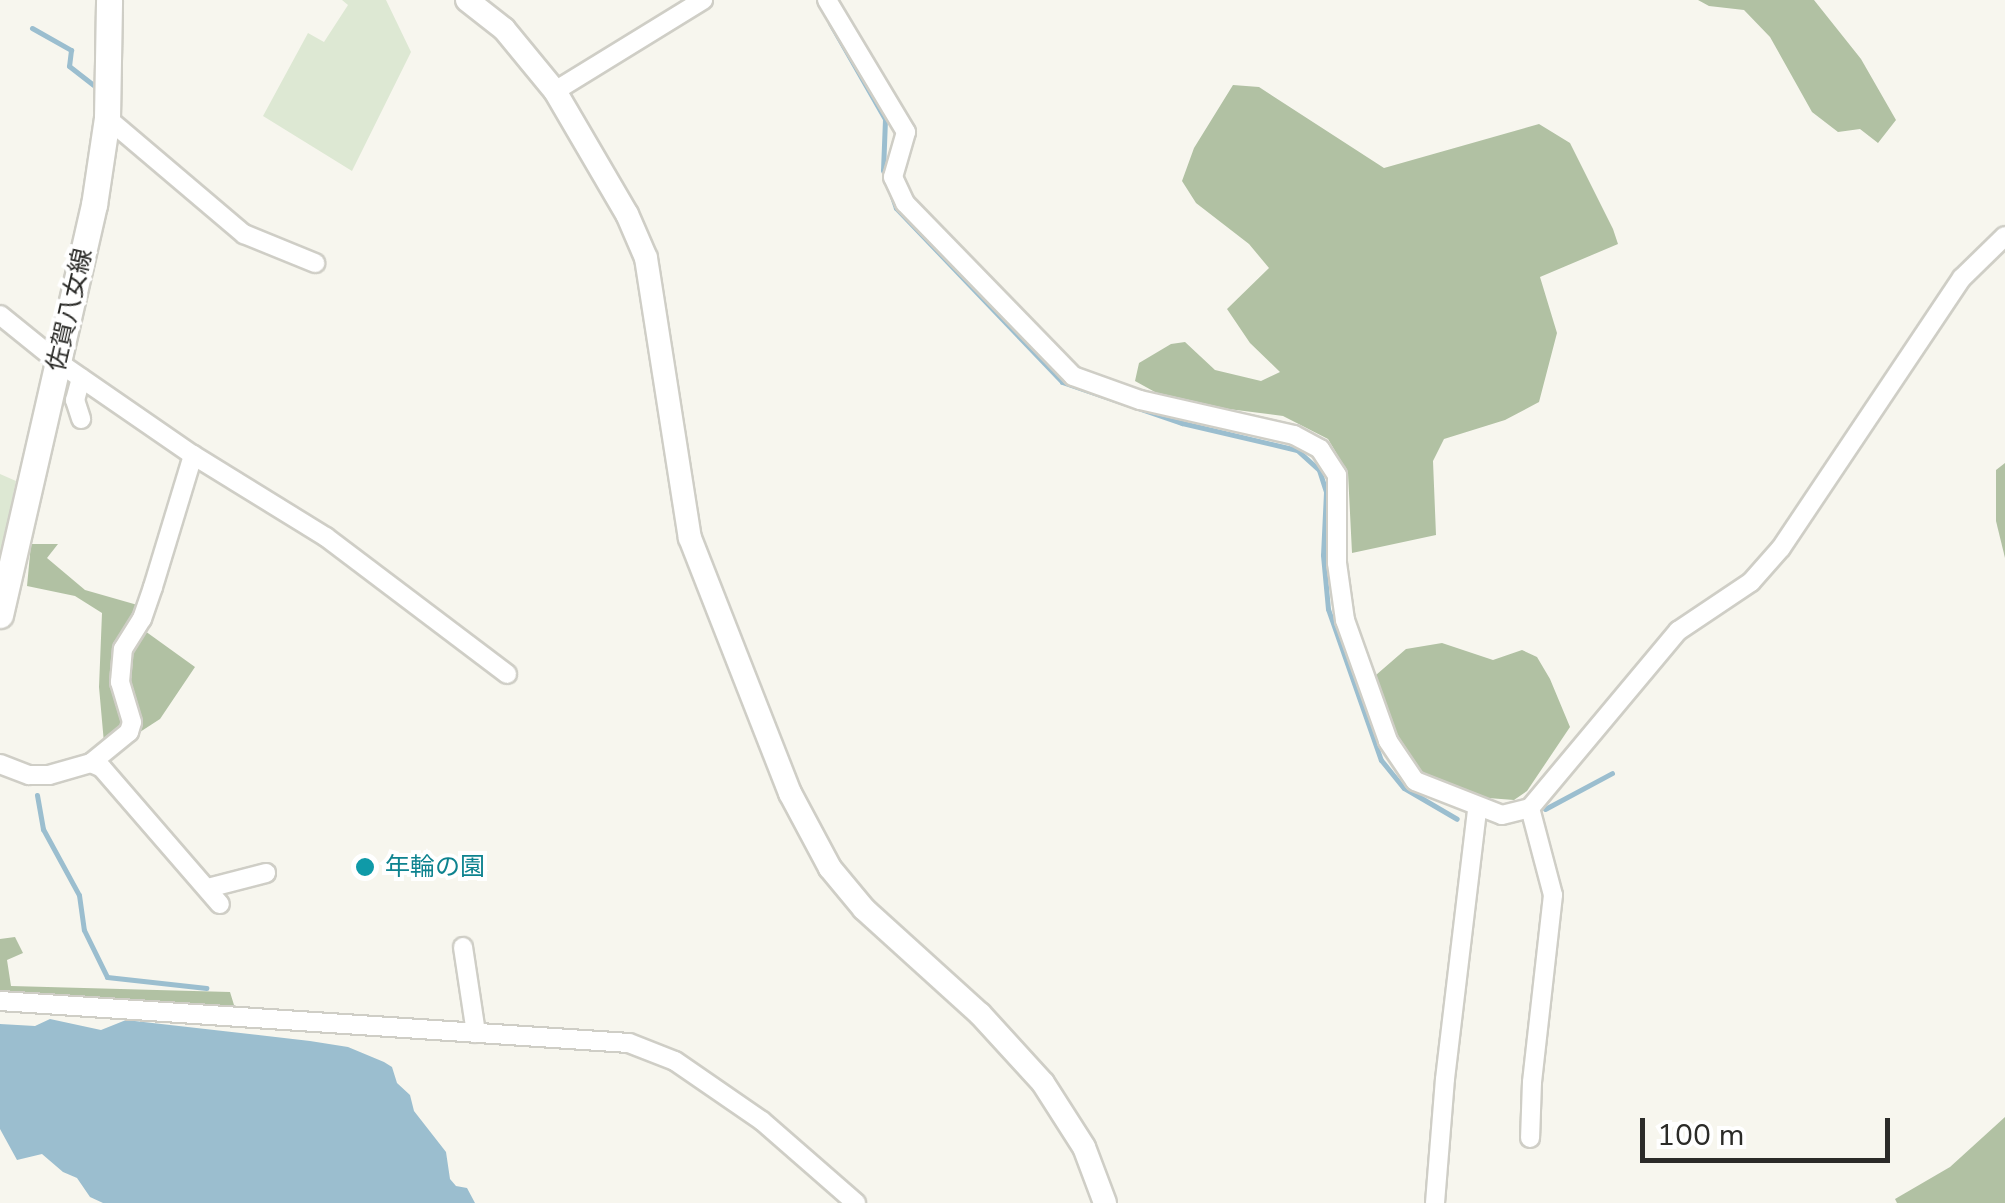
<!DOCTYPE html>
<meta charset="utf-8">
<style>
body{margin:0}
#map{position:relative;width:2005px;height:1203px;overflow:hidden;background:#f7f6ee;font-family:"Nunito Sans","Noto Sans JP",sans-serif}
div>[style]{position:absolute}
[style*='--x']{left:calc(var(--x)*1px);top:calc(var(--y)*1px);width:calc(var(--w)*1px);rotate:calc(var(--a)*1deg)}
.green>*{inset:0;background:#dde8d3}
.forest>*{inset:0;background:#b1c1a3}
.water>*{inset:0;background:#9bbecf}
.stream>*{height:5px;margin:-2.5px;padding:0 2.5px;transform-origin:2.5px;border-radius:2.5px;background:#9bbecf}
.roads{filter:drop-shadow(2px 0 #cfcec6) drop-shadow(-2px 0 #cfcec6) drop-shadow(0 2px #cfcec6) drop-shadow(0 -2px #cfcec6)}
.street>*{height:18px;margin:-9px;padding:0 9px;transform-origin:9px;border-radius:9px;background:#fff}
.secondary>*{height:22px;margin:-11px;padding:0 11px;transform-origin:11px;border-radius:11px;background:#fff}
.primary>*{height:25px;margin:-12.5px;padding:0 12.5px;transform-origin:12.5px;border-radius:12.5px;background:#fff}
.dots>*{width:28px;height:28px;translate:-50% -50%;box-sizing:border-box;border:5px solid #fff;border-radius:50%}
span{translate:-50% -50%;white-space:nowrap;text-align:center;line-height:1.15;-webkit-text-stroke:8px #fff;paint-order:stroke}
.street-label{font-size:25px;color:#2b2b28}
.culture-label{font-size:25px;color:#0d838f}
.left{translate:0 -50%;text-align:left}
.scale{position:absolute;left:1640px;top:1118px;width:250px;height:45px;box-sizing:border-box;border:5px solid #2b2b28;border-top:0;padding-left:12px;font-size:30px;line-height:35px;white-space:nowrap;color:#2b2b28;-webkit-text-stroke:8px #fff;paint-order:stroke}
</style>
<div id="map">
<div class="green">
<div style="clip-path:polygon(342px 0,386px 0,411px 52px,352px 171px,263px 116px,308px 33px,324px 42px,348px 5px)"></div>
<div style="clip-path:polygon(0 474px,16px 481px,0 558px)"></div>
</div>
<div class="forest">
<div style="clip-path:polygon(1698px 0,1814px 0,1861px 59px,1896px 120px,1878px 143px,1860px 129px,1838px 132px,1812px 112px,1770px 37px,1744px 10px,1709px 6px)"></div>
<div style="clip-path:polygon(1233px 85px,1259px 87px,1384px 168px,1539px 124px,1570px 143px,1613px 229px,1618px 244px,1540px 277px,1557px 333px,1539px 402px,1505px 420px,1444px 439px,1433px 461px,1436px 535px,1352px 553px,1348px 473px,1328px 439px,1283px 416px,1173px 402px,1135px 381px,1139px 363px,1171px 344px,1185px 342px,1215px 370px,1261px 381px,1280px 372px,1250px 343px,1227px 309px,1269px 268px,1249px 244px,1196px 203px,1182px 181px,1194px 148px)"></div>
<div style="clip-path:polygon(2005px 463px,2005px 558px,1996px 521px,1996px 470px)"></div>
<div style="clip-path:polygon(31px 544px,58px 544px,47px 558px,85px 590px,141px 606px,145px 631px,195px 667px,160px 719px,123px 743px,104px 743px,99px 687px,102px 613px,75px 596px,27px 586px)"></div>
<div style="clip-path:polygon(1442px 643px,1493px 660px,1522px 650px,1537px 657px,1550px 679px,1570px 727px,1527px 791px,1514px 800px,1462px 796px,1419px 772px,1394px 729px,1376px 675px,1406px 649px)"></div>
<div style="clip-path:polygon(15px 937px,23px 953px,7px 960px,11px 986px,230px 992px,234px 1005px,245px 1010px,0 995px,0 939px)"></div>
<div style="clip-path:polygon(2005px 1117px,2005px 1203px,1897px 1203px,1895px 1199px,1950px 1167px)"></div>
</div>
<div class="water">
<div style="clip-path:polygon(50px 1019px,101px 1030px,126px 1020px,310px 1041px,348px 1047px,384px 1062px,392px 1067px,397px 1083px,410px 1095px,414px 1111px,446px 1152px,450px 1179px,456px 1186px,467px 1188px,475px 1203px,103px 1203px,90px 1197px,77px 1178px,63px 1172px,42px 1154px,17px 1160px,0 1129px,0 1024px,35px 1026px)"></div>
</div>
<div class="stream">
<div style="--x:830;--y:23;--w:111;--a:60.2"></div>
<div style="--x:885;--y:119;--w:51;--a:92.2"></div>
<div style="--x:883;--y:170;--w:40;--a:71.1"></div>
<div style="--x:896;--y:208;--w:240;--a:46.3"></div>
<div style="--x:1062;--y:382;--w:127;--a:18.9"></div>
<div style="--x:1182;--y:423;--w:118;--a:13.2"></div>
<div style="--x:1297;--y:450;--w:30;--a:42"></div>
<div style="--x:1319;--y:470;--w:23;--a:72"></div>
<div style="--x:1326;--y:492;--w:63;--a:92.7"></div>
<div style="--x:1323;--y:555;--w:54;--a:84.7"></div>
<div style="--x:1328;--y:609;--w:160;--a:70.7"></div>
<div style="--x:1381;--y:760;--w:36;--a:51"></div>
<div style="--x:1404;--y:788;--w:61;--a:30.3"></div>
<div style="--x:32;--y:28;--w:45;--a:29.4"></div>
<div style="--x:71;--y:50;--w:16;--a:97"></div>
<div style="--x:69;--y:66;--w:31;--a:38"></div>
<div style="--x:37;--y:795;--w:35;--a:80"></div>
<div style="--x:43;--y:829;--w:75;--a:61.4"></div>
<div style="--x:79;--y:895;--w:35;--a:82"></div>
<div style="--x:84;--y:930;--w:52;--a:63.9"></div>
<div style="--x:107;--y:977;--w:100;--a:6.3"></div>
<div style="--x:1545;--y:809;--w:76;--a:-28.2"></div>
</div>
<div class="roads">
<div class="street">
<div style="--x:827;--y:0;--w:154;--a:59.1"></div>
<div style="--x:906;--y:132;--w:47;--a:106.1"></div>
<div style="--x:893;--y:177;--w:29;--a:65"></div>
<div style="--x:905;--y:203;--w:241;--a:45.8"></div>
<div style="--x:1073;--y:376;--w:71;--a:19.7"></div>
<div style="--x:1140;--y:400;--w:158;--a:12.8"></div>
<div style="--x:1294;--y:435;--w:30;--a:28"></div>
<div style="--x:1320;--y:449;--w:31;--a:57"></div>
<div style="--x:1337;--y:475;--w:88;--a:90"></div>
<div style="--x:1337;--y:563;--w:58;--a:82"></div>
<div style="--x:1345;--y:620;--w:128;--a:70.4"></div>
<div style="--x:1388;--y:741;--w:48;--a:56"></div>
<div style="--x:1415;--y:781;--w:93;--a:21.3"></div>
<div style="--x:1502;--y:815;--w:29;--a:-14"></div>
<div style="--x:1530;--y:808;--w:231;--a:-50.1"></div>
<div style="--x:1678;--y:631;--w:88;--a:-33.9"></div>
<div style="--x:1751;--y:582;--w:45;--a:-48.6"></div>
<div style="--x:1781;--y:548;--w:325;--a:-56.2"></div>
<div style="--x:1962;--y:278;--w:60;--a:-44.3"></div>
<div style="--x:555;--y:91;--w:174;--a:-31.6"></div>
<div style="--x:107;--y:118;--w:180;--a:40.3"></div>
<div style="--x:244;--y:234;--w:77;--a:22.2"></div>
<div style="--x:0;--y:315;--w:75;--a:39"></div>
<div style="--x:58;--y:362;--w:164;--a:34.6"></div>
<div style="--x:193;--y:455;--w:156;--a:31.7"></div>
<div style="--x:326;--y:537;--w:227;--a:37.1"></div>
<div style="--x:81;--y:378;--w:23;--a:105"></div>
<div style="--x:75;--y:400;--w:20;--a:72"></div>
<div style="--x:91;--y:763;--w:49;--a:-39.2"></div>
<div style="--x:129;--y:732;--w:10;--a:-73"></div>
<div style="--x:132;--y:722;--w:42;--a:-106.7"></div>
<div style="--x:120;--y:682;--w:33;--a:-85"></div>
<div style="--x:123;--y:649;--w:36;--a:-58"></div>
<div style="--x:142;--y:619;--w:34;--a:-71"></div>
<div style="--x:153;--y:587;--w:138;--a:-73.1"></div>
<div style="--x:0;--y:764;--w:31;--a:21"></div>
<div style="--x:29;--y:775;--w:20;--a:0"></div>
<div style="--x:49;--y:775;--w:44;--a:-15.9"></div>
<div style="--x:91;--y:763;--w:12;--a:24"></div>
<div style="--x:102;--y:768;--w:180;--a:49.1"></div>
<div style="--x:1530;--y:808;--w:90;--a:75.2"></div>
<div style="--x:1553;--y:895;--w:188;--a:96.4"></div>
<div style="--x:1532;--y:1082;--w:56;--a:92"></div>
<div style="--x:208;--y:888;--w:60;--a:-14.5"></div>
<div style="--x:463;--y:947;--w:87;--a:81.4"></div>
<div style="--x:0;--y:1001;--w:630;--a:3.82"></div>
<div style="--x:629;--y:1043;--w:49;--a:21.4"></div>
<div style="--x:675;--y:1061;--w:106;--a:34.6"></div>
<div style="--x:762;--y:1121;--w:125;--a:41.1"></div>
<div style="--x:1435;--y:1203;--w:124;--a:-85.4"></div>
<div style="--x:1445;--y:1079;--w:272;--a:-83.2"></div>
</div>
<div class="secondary">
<div style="--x:467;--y:0;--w:47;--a:38.1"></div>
<div style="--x:504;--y:29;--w:80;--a:50.6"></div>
<div style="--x:555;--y:91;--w:143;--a:59.7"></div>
<div style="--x:627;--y:214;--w:48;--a:66.6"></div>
<div style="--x:646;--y:258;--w:283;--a:81.1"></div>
<div style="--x:690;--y:538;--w:274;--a:68.6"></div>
<div style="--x:790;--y:793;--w:85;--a:61.9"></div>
<div style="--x:830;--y:868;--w:53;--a:50.3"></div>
<div style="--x:864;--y:909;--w:156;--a:42.2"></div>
<div style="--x:980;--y:1014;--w:93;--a:47.6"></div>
<div style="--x:1043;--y:1083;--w:76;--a:57.4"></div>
<div style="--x:1084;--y:1147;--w:60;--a:69.4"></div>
</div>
<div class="primary">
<div style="--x:0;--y:615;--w:421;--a:-77.1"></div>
<div style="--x:94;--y:205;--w:88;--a:-81.5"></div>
<div style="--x:107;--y:118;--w:118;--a:-89"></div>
</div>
</div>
<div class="dots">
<div style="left:365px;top:867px;background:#0f9aa8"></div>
</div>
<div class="street-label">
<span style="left:70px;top:310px;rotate:-77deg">佐賀八女線</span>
</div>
<div class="culture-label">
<span class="left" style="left:385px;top:867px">年輪の園</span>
</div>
<div class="scale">100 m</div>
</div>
